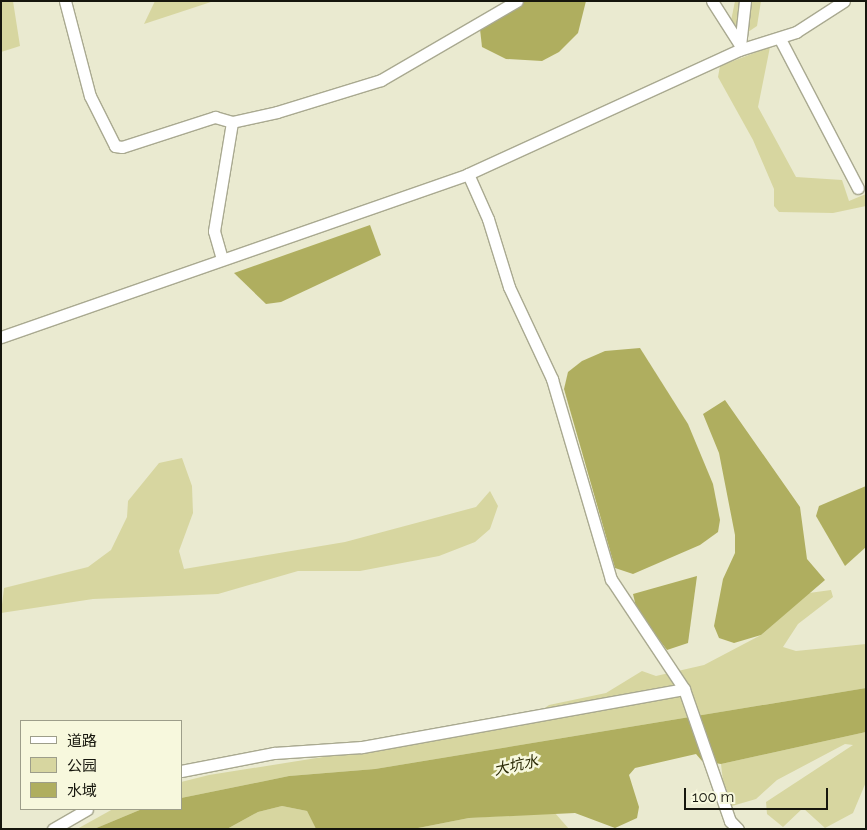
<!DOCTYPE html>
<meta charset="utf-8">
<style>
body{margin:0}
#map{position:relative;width:867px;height:830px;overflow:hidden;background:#eaead0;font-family:Raleway,"Noto Sans SC",sans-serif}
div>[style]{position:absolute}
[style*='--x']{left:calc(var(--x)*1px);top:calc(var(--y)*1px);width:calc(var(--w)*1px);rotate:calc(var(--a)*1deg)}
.green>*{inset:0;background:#d7d6a0}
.water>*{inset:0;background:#afae5f}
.roads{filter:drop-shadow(1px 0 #a9a990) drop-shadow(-1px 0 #a9a990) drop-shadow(0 1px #a9a990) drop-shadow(0 -1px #a9a990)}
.minor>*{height:11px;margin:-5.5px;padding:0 5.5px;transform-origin:5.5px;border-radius:5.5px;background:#fff}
span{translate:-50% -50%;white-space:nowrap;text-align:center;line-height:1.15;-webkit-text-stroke:5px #f7f8dd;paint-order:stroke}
.water-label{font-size:15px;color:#2c2b07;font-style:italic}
.frame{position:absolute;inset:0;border:2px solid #16160d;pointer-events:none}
.legend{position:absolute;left:20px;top:720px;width:162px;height:90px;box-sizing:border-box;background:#f7f8dd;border:1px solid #9d9e8a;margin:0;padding:6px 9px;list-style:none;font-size:15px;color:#16160d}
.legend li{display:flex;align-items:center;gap:10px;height:25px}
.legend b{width:25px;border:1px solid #9d9e8a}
.scale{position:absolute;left:684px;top:788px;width:144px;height:22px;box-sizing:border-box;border:2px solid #16160d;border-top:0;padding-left:6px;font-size:15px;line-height:18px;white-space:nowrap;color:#16160d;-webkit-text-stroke:4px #f7f8dd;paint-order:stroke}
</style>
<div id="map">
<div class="green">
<div style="clip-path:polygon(1px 1px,13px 1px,20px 46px,1px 52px)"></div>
<div style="clip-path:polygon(155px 1px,214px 1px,144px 24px)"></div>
<div style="clip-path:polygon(735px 1px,761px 1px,757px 26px,745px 34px,731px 21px)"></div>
<div style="clip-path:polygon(770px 47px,758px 107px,796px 177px,842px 180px,849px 201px,866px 194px,866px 206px,833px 213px,779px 212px,774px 206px,774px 189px,753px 140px,718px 77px,720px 66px)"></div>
<div style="clip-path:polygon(182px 458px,192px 486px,193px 513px,179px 551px,184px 569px,345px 542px,476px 507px,490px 491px,498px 506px,490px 529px,475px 542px,439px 556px,360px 571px,298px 571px,218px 594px,93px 599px,1px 613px,4px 588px,88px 567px,111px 550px,127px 517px,128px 501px,159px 463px)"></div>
<div style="clip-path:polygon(831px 590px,833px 597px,798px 624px,783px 647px,796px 651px,866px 644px,866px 688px,375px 769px,289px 776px,181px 798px,181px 782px,209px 775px,520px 726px,549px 705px,606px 693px,642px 671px,656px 676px,704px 665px,761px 635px,809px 593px)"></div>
<div style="clip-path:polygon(866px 732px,866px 782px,853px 813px,825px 828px,803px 808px,783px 827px,767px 814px,766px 802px,853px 745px,845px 744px,777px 780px,756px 799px,732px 806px,724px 790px,721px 764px)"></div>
<div style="clip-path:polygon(282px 806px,307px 811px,316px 829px,227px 829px,258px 812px)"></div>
<div style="clip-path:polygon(113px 809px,142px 809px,94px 829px,77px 829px)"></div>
<div style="clip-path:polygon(555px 813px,569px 829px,413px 829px,469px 818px)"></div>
</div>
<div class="water">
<div style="clip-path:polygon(524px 1px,586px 1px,578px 33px,559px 52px,542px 61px,506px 59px,482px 47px,480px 29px)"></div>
<div style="clip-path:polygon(370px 225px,381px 255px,281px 302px,266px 304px,234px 273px)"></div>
<div style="clip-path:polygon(640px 348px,688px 424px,713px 484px,720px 520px,718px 532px,700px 545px,633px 574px,615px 568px,564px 389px,568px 372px,582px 361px,605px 351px)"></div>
<div style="clip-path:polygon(725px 400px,800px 507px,807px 559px,825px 580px,761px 635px,734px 643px,719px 638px,714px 626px,723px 579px,735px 553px,735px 535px,719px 453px,703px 414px)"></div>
<div style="clip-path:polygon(866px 486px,866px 547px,845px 566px,816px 516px,819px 506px)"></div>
<div style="clip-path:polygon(697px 576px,688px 643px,667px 650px,637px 611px,633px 594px)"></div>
<div style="clip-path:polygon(866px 688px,866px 732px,721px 764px,702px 761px,696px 754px,635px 768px,629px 775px,639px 807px,637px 818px,615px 828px,575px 813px,469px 818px,413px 829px,316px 829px,307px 811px,282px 806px,258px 812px,227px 829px,94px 829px,142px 809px,181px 809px,181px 798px,289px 776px,375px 769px)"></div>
</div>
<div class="roads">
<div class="minor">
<div style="--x:65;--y:1;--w:98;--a:75.3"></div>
<div style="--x:90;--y:96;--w:56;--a:63.4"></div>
<div style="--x:115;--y:146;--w:7;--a:8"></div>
<div style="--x:122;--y:147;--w:98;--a:-17.9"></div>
<div style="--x:215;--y:117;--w:18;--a:16"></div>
<div style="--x:232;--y:122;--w:46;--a:-12.5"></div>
<div style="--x:277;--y:112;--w:109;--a:-17.1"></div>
<div style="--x:381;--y:80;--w:157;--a:-30.2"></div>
<div style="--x:712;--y:1;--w:52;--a:57.5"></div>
<div style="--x:780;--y:39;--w:168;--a:62.4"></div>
<div style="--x:740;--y:46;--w:45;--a:-83.7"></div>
<div style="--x:468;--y:174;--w:49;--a:66"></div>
<div style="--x:488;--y:219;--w:71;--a:72.8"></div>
<div style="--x:509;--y:287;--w:102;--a:64.9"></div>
<div style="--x:552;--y:379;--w:209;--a:73.6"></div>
<div style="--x:611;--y:579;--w:132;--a:56.4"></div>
<div style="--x:684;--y:689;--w:140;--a:70.8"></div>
<div style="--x:730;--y:821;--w:11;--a:45"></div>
<div style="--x:222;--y:259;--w:29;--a:-106"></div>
<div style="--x:214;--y:231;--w:110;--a:-80.6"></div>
<div style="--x:1;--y:337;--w:495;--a:-19.2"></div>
<div style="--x:468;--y:174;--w:298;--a:-24.6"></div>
<div style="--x:739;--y:50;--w:60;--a:-17.5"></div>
<div style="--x:796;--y:32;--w:57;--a:-32.9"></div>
<div style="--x:181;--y:771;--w:95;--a:-11"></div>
<div style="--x:274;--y:753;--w:88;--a:-3.9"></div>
<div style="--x:362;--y:747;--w:327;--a:-10.2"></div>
<div style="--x:53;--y:829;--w:39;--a:-30"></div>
</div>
</div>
<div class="water-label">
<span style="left:516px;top:766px;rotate:-12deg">大坑水</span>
</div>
<div class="frame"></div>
<ul class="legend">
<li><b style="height:6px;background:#fff"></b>道路</li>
<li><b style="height:14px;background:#d7d6a0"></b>公园</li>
<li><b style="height:14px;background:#afae5f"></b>水域</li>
</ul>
<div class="scale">100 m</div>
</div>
